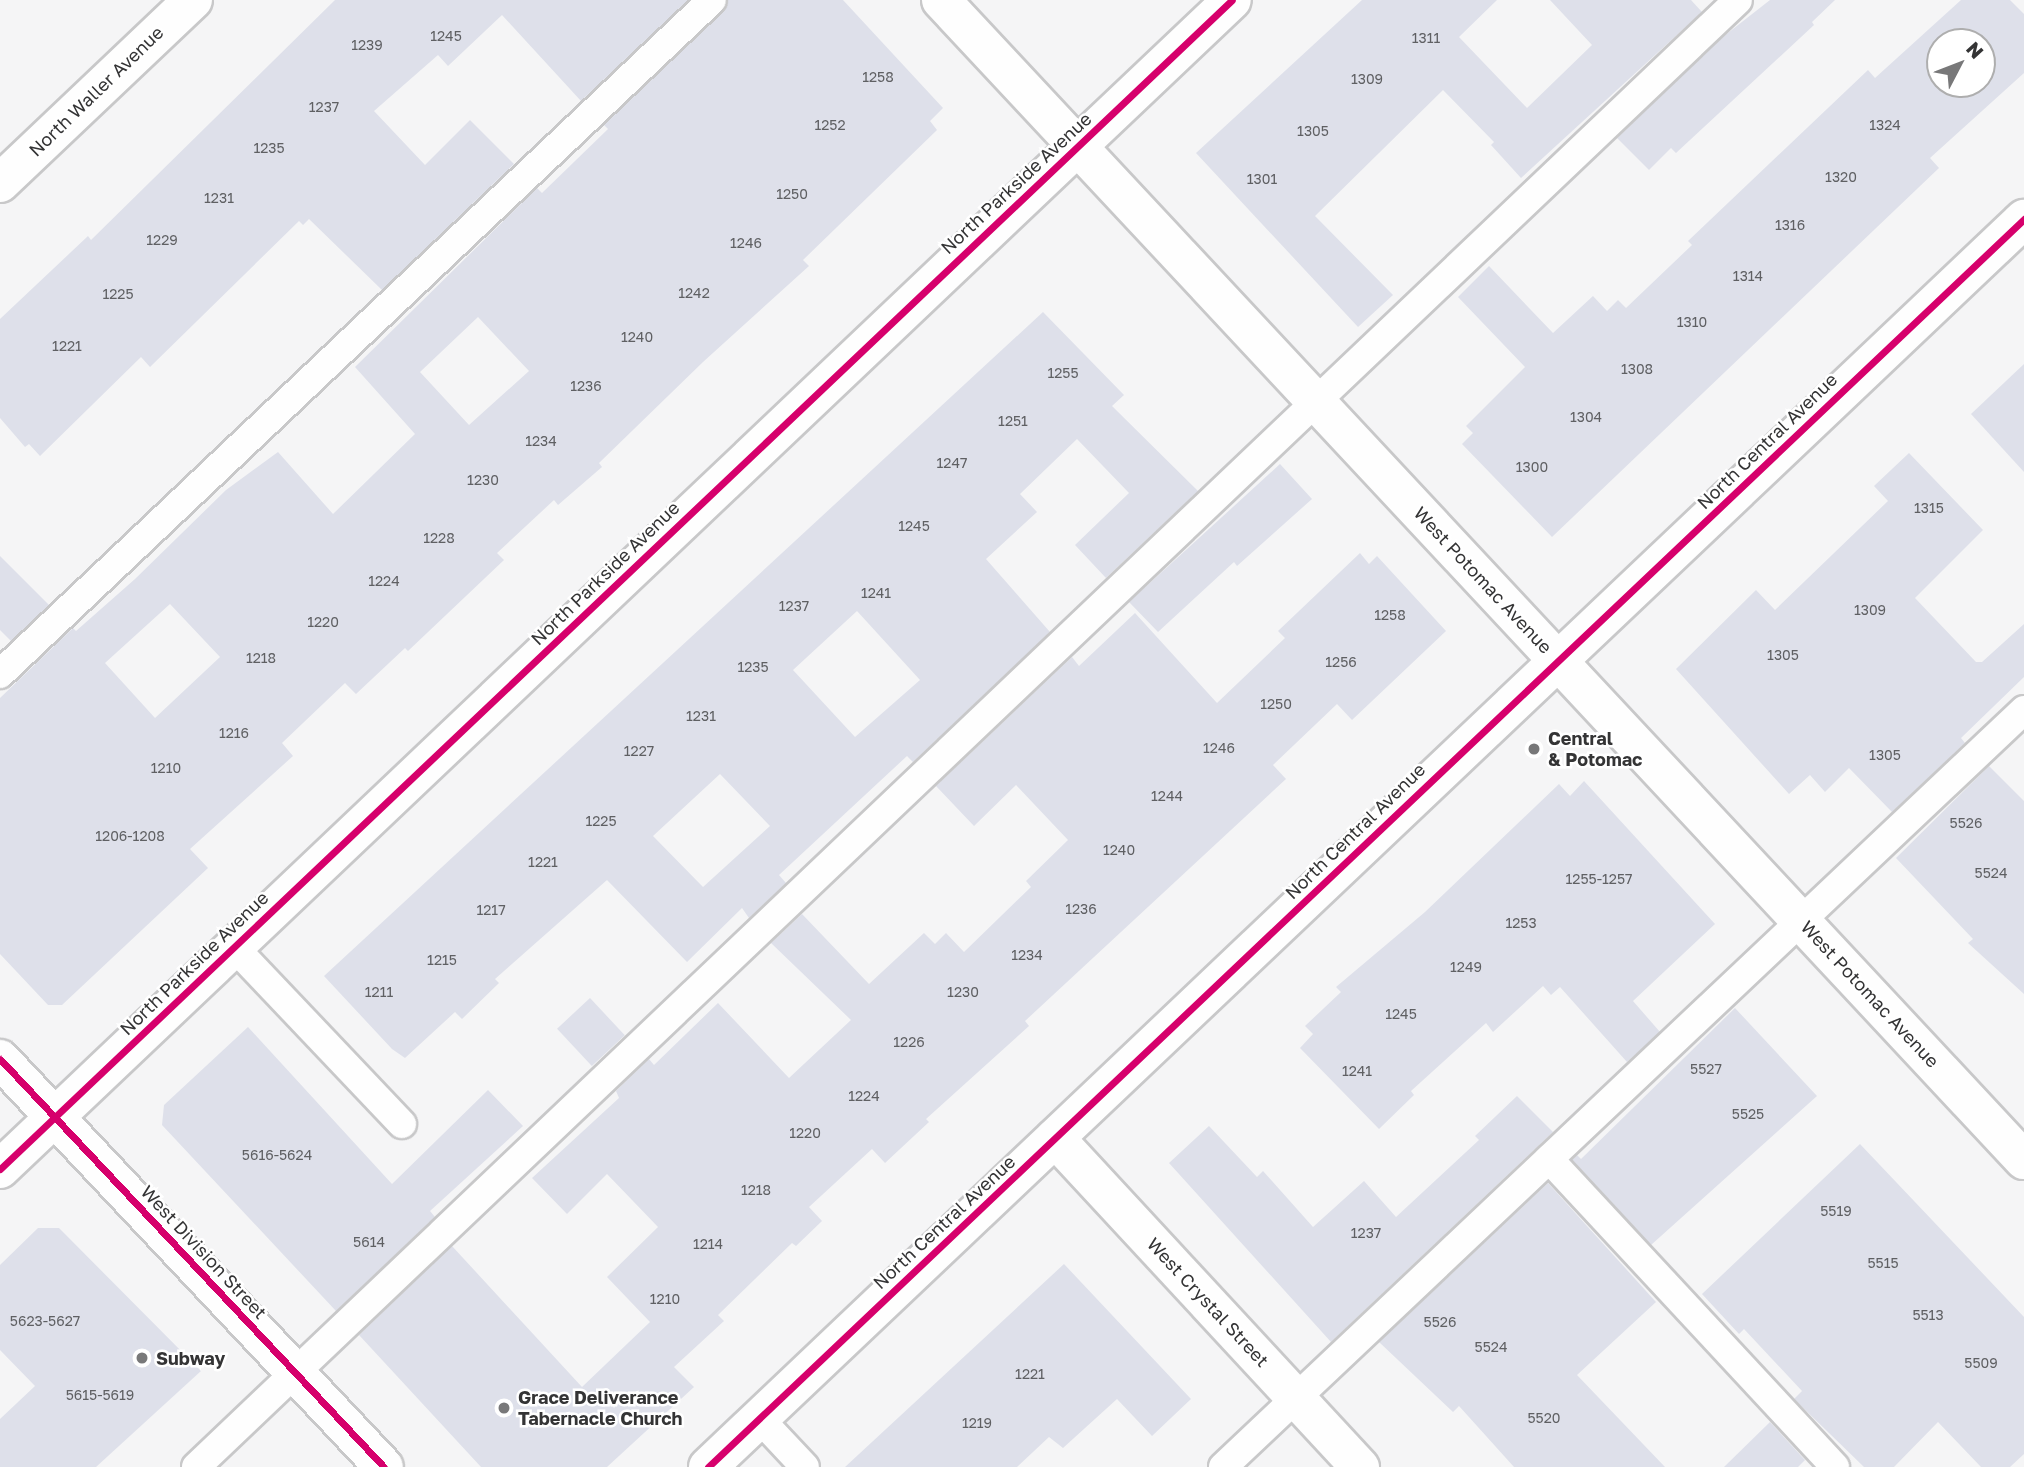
<!DOCTYPE html>
<style>
body{margin:0}
#map{position:relative;width:2024px;height:1467px;overflow:hidden;background:#f5f5f6;font-family:"Golos Text",sans-serif}
div>[style]{position:absolute}
[style*='--x']{left:calc(var(--x)*1px);top:calc(var(--y)*1px);width:calc(var(--w)*1px);rotate:calc(var(--a)*1deg)}
.building>*{inset:0;background:#dee0ea;transform-origin:0 0}
.roads{filter:drop-shadow(2px 0 #c8c8c9) drop-shadow(-2px 0 #c8c8c9) drop-shadow(0 2px #c8c8c9) drop-shadow(0 -2px #c8c8c9)}
.lane>*{height:28px;margin:-14px;padding:0 14px;transform-origin:14px;border-radius:14px;background:#fefefe}
.street>*{height:38px;margin:-19px;padding:0 19px;transform-origin:19px;border-radius:19px;background:#fefefe}
.secondary>*{height:38px;margin:-19px;padding:0 19px;transform-origin:19px;border-radius:19px;background:#fefefe}
.cycleway>*{height:7px;margin:-3.5px;padding:0 3.5px;transform-origin:3.5px;border-radius:3.5px;background:#d6006c}
.dots>*{width:19px;height:19px;translate:-50% -50%;box-sizing:border-box;border:4px solid #fff;border-radius:50%}
span{translate:-50% -50%;white-space:nowrap;text-align:center;line-height:1.15;-webkit-text-stroke:5px #fff;paint-order:stroke}
.number-label{font-size:14px;color:#5f6063}
.number-label span{-webkit-text-stroke-width:0}
.street-label{font-size:18px;color:#343435}
.poi-label{font-size:18px;color:#343435;font-weight:700}
.left{translate:0 -50%;text-align:left}
.north{position:absolute;left:1926px;top:28px;width:70px;height:70px;box-sizing:border-box;background:#fff;border:2px solid #aeaeae;border-radius:50%;rotate:48deg;font-size:19px;font-weight:700;line-height:28px;text-align:center;color:#343435}
.north::after{content:'';display:block;margin:auto;width:24px;height:32px;background:#787879;clip-path:polygon(50% 0,100% 100%,50% 72%,0 100%)}
</style>
<div id="map">
<div class="building">
<div style="clip-path:polygon(335px 0,688px 0,581px 101px,502px 15px,448px 66px,438px 55px,374px 111px,425px 165px,470px 120px,514px 164px,382px 290px,309px 219px,303px 225px,299px 221px,150px 367px,141px 357px,40px 456px,29px 444px,25px 447px,0 418px,0 319px,88px 236px,91px 240px)"></div>
<div style="clip-path:polygon(evenodd,728px 0,843px 0,943px 108px,930px 121px,937px 130px,803px 260px,809px 266px,703px 362px,599px 463px,602px 467px,558px 505px,554px 500px,497px 553px,504px 560px,408px 651px,405px 648px,356px 694px,345px 683px,282px 743px,293px 756px,190px 849px,208px 868px,62px 1005px,48px 1005px,0 954px,0 698px,73px 628px,76px 631px,135px 579px,226px 490px,278px 452px,333px 514px,415px 434px,355px 367px,537px 188px,542px 193px,608px 129px,604px 125px,723px 12px,728px 0,478px 317px,529px 371px,469px 425px,420px 372px,478px 317px,728px 0,170px 604px,220px 657px,155px 718px,105px 663px,170px 604px)"></div>
<div style="clip-path:polygon(1362px 0,1497px 0,1459px 37px,1527px 108px,1592px 45px,1550px 0,1691px 0,1702px 12px,1521px 178px,1491px 145px,1494px 142px,1443px 90px,1315px 216px,1393px 295px,1358px 327px,1196px 153px)"></div>
<div style="clip-path:polygon(1770px 0,1835px 0,1812px 22px,1814px 25px,1676px 153px,1671px 148px,1649px 170px,1617px 138px,1724px 36px)"></div>
<div style="clip-path:polygon(evenodd,1961px 0,2010px 0,2024px 14px,2024px 73px,1930px 158px,1939px 168px,1552px 537px,1462px 444px,1473px 433px,1466px 426px,1525px 367px,1458px 297px,1489px 266px,1553px 333px,1593px 296px,1607px 311px,1618px 300px,1626px 308px,1692px 245px,1688px 241px,1868px 70px,1875px 78px,1961px 0,1940px 42px,1982px 42px,1982px 84px,1940px 84px,1940px 42px)"></div>
<div style="clip-path:polygon(evenodd,1043px 312px,1124px 395px,1112px 406px,1198px 491px,1106px 578px,1075px 545px,1129px 493px,1077px 439px,1020px 494px,1037px 512px,986px 559px,1050px 632px,913px 762px,907px 756px,779px 875px,786px 883px,749px 918px,742px 908px,687px 962px,607px 880px,495px 979px,499px 983px,462px 1019px,455px 1012px,405px 1058px,392px 1049px,324px 976px,1043px 312px,857px 611px,920px 680px,855px 737px,793px 670px,857px 611px,1043px 312px,720px 774px,770px 826px,703px 887px,653px 836px,720px 774px)"></div>
<div style="clip-path:polygon(2024px 364px,2024px 472px,1971px 414px)"></div>
<div style="clip-path:polygon(1909px 453px,1983px 530px,1915px 598px,1976px 662px,1982px 662px,2024px 624px,2024px 677px,1961px 738px,1965px 743px,1892px 812px,1849px 768px,1825px 792px,1810px 775px,1789px 794px,1676px 669px,1756px 590px,1775px 610px,1888px 501px,1874px 486px)"></div>
<div style="clip-path:polygon(1280px 464px,1312px 499px,1237px 566px,1234px 562px,1158px 632px,1129px 602px)"></div>
<div style="clip-path:polygon(1360px 553px,1369px 564px,1377px 556px,1446px 631px,1352px 720px,1337px 704px,1273px 765px,1286px 779px,1025px 1021px,1029px 1026px,926px 1119px,929px 1122px,885px 1163px,872px 1149px,809px 1207px,822px 1221px,796px 1246px,792px 1243px,718px 1315px,724px 1321px,674px 1367px,694px 1387px,607px 1467px,481px 1467px,359px 1335px,452px 1246px,582px 1387px,650px 1322px,607px 1277px,658px 1227px,607px 1174px,567px 1214px,532px 1178px,619px 1098px,616px 1091px,649px 1059px,654px 1065px,718px 1003px,789px 1078px,851px 1020px,771px 943px,802px 914px,869px 984px,924px 933px,935px 944px,946px 933px,964px 952px,1031px 887px,1026px 881px,1068px 840px,1016px 785px,974px 826px,936px 786px,1072px 657px,1079px 666px,1135px 613px,1217px 703px,1285px 638px,1278px 631px)"></div>
<div style="clip-path:polygon(0 556px,49px 605px,11px 641px,0 630px)"></div>
<div style="clip-path:polygon(1989px 766px,2024px 801px,2024px 994px,1968px 943px,1973px 939px,1896px 858px)"></div>
<div style="clip-path:polygon(1584px 781px,1715px 924px,1633px 1001px,1660px 1032px,1627px 1062px,1560px 987px,1551px 995px,1543px 986px,1493px 1032px,1486px 1023px,1411px 1091px,1414px 1095px,1379px 1129px,1300px 1048px,1313px 1034px,1305px 1026px,1341px 992px,1336px 987px,1425px 912px,1559px 784px,1570px 796px)"></div>
<div style="left:590px;top:998px;width:51px;height:45px;rotate:47deg"></div>
<div style="clip-path:polygon(1735px 1008px,1817px 1096px,1651px 1245px,1572px 1160px,1577px 1155px,1581px 1159px)"></div>
<div style="clip-path:polygon(248px 1027px,392px 1184px,488px 1090px,523px 1126px,430px 1211px,435px 1217px,336px 1311px,162px 1125px,164px 1105px)"></div>
<div style="clip-path:polygon(1517px 1096px,1553px 1132px,1331px 1342px,1169px 1163px,1209px 1126px,1257px 1177px,1263px 1171px,1313px 1227px,1364px 1181px,1396px 1217px,1479px 1140px,1475px 1136px)"></div>
<div style="clip-path:polygon(1860px 1144px,2024px 1317px,2024px 1454px,2010px 1467px,1981px 1467px,1938px 1422px,1894px 1467px,1864px 1467px,1794px 1399px,1802px 1391px,1744px 1329px,1739px 1334px,1702px 1294px)"></div>
<div style="clip-path:polygon(1548px 1183px,1656px 1302px,1577px 1375px,1665px 1467px,1514px 1467px,1459px 1406px,1453px 1412px,1379px 1342px)"></div>
<div style="clip-path:polygon(38px 1228px,59px 1228px,201px 1371px,96px 1467px,0 1467px,0 1419px,35px 1386px,0 1350px,0 1265px)"></div>
<div style="clip-path:polygon(1064px 1264px,1191px 1399px,1152px 1436px,1117px 1399px,1063px 1448px,1049px 1437px,1017px 1467px,845px 1467px)"></div>
<div style="clip-path:polygon(1770px 1422px,1805px 1460px,1798px 1467px,1724px 1467px)"></div>
</div>
<div class="roads">
<div class="lane">
<div style="--x:0;--y:674;--w:980;--a:-43.43"></div>
<div style="--x:234;--y:947;--w:244;--a:46.5"></div>
<div style="--x:1549;--y:1159;--w:420;--a:47.1"></div>
<div style="--x:759;--y:1418;--w:67;--a:46.8"></div>
<div style="--x:196;--y:1467;--w:2128;--a:-43.57"></div>
<div style="--x:1223;--y:1467;--w:1102;--a:-43.38"></div>
</div>
<div class="street">
<div style="--x:941;--y:0;--w:1587;--a:46.97"></div>
<div style="--x:0;--y:183;--w:266;--a:-43.5"></div>
<div style="--x:1055;--y:1138;--w:449;--a:47.2"></div>
<div style="--x:0;--y:1169;--w:1698;--a:-43.5"></div>
</div>
<div class="secondary">
<div style="--x:0;--y:1059;--w:560;--a:46.74"></div>
<div style="--x:708;--y:1467;--w:1814;--a:-43.48"></div>
</div>
</div>
<div class="cycleway">
<div style="--x:0;--y:1059;--w:560;--a:46.74"></div>
<div style="--x:0;--y:1169;--w:1698;--a:-43.5"></div>
<div style="--x:708;--y:1467;--w:1814;--a:-43.48"></div>
</div>
<div class="dots">
<div style="left:1534px;top:749px;background:#787879"></div>
<div style="left:142px;top:1358px;background:#787879"></div>
<div style="left:504px;top:1408px;background:#787879"></div>
</div>
<div class="number-label">
<span style="left:446px;top:36px">1245</span>
<span style="left:1426px;top:38px">1311</span>
<span style="left:367px;top:45px">1239</span>
<span style="left:878px;top:77px">1258</span>
<span style="left:1367px;top:79px">1309</span>
<span style="left:324px;top:107px">1237</span>
<span style="left:830px;top:125px">1252</span>
<span style="left:1885px;top:125px">1324</span>
<span style="left:1313px;top:131px">1305</span>
<span style="left:269px;top:148px">1235</span>
<span style="left:1841px;top:177px">1320</span>
<span style="left:1262px;top:179px">1301</span>
<span style="left:792px;top:194px">1250</span>
<span style="left:219px;top:198px">1231</span>
<span style="left:1790px;top:225px">1316</span>
<span style="left:162px;top:240px">1229</span>
<span style="left:746px;top:243px">1246</span>
<span style="left:1748px;top:276px">1314</span>
<span style="left:694px;top:293px">1242</span>
<span style="left:118px;top:294px">1225</span>
<span style="left:1692px;top:322px">1310</span>
<span style="left:637px;top:337px">1240</span>
<span style="left:67px;top:346px">1221</span>
<span style="left:1637px;top:369px">1308</span>
<span style="left:1063px;top:373px">1255</span>
<span style="left:586px;top:386px">1236</span>
<span style="left:1586px;top:417px">1304</span>
<span style="left:1013px;top:421px">1251</span>
<span style="left:541px;top:441px">1234</span>
<span style="left:952px;top:463px">1247</span>
<span style="left:1532px;top:467px">1300</span>
<span style="left:483px;top:480px">1230</span>
<span style="left:1929px;top:508px">1315</span>
<span style="left:914px;top:526px">1245</span>
<span style="left:439px;top:538px">1228</span>
<span style="left:384px;top:581px">1224</span>
<span style="left:876px;top:593px">1241</span>
<span style="left:794px;top:606px">1237</span>
<span style="left:1870px;top:610px">1309</span>
<span style="left:1390px;top:615px">1258</span>
<span style="left:323px;top:622px">1220</span>
<span style="left:1783px;top:655px">1305</span>
<span style="left:261px;top:658px">1218</span>
<span style="left:1341px;top:662px">1256</span>
<span style="left:753px;top:667px">1235</span>
<span style="left:1276px;top:704px">1250</span>
<span style="left:701px;top:716px">1231</span>
<span style="left:234px;top:733px">1216</span>
<span style="left:1219px;top:748px">1246</span>
<span style="left:639px;top:751px">1227</span>
<span style="left:1885px;top:755px">1305</span>
<span style="left:166px;top:768px">1210</span>
<span style="left:1167px;top:796px">1244</span>
<span style="left:601px;top:821px">1225</span>
<span style="left:1966px;top:823px">5526</span>
<span style="left:130px;top:836px">1206-1208</span>
<span style="left:1119px;top:850px">1240</span>
<span style="left:543px;top:862px">1221</span>
<span style="left:1991px;top:873px">5524</span>
<span style="left:1599px;top:879px">1255-1257</span>
<span style="left:1081px;top:909px">1236</span>
<span style="left:491px;top:910px">1217</span>
<span style="left:1521px;top:923px">1253</span>
<span style="left:1027px;top:955px">1234</span>
<span style="left:442px;top:960px">1215</span>
<span style="left:1466px;top:967px">1249</span>
<span style="left:379px;top:992px">1211</span>
<span style="left:963px;top:992px">1230</span>
<span style="left:1401px;top:1014px">1245</span>
<span style="left:909px;top:1042px">1226</span>
<span style="left:1706px;top:1069px">5527</span>
<span style="left:1357px;top:1071px">1241</span>
<span style="left:864px;top:1096px">1224</span>
<span style="left:1748px;top:1114px">5525</span>
<span style="left:805px;top:1133px">1220</span>
<span style="left:277px;top:1155px">5616-5624</span>
<span style="left:756px;top:1190px">1218</span>
<span style="left:1836px;top:1211px">5519</span>
<span style="left:1366px;top:1233px">1237</span>
<span style="left:369px;top:1242px">5614</span>
<span style="left:708px;top:1244px">1214</span>
<span style="left:1883px;top:1263px">5515</span>
<span style="left:665px;top:1299px">1210</span>
<span style="left:1928px;top:1315px">5513</span>
<span style="left:45px;top:1321px">5623-5627</span>
<span style="left:1440px;top:1322px">5526</span>
<span style="left:1491px;top:1347px">5524</span>
<span style="left:1981px;top:1363px">5509</span>
<span style="left:1030px;top:1374px">1221</span>
<span style="left:100px;top:1395px">5615-5619</span>
<span style="left:1544px;top:1418px">5520</span>
<span style="left:977px;top:1423px">1219</span>
</div>
<div class="street-label">
<span style="left:96px;top:91px;rotate:-44deg">North Waller Avenue</span>
<span style="left:1016px;top:183px;rotate:-43deg">North Parkside Avenue</span>
<span style="left:1767px;top:441px;rotate:-44deg">North Central Avenue</span>
<span style="left:605px;top:573px;rotate:-44deg">North Parkside Avenue</span>
<span style="left:1483px;top:580px;rotate:47deg">West Potomac Avenue</span>
<span style="left:1355px;top:831px;rotate:-44deg">North Central Avenue</span>
<span style="left:194px;top:963px;rotate:-44deg">North Parkside Avenue</span>
<span style="left:1870px;top:994px;rotate:47deg">West Potomac Avenue</span>
<span style="left:944px;top:1222px;rotate:-43deg">North Central Avenue</span>
<span style="left:204px;top:1252px;rotate:47deg">West Division Street</span>
<span style="left:1208px;top:1302px;rotate:47deg">West Crystal Street</span>
</div>
<div class="poi-label">
<span class="left" style="left:1548px;top:749px">Central<br>&amp; Potomac</span>
<span class="left" style="left:156px;top:1358px">Subway</span>
<span class="left" style="left:518px;top:1408px">Grace Deliverance<br>Tabernacle Church</span>
</div>
<div class="north">N</div>
</div>
